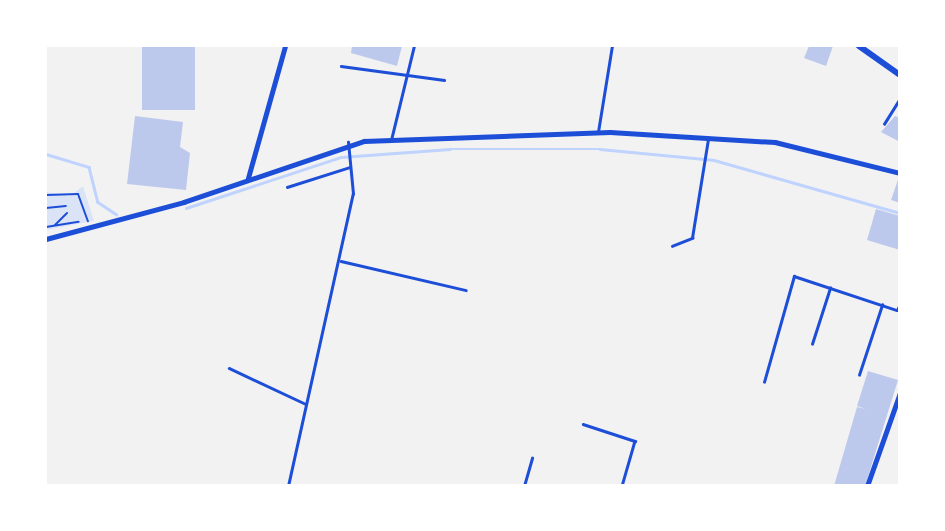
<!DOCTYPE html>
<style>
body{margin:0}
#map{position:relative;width:945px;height:531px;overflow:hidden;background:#f2f2f2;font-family:Helvetica,sans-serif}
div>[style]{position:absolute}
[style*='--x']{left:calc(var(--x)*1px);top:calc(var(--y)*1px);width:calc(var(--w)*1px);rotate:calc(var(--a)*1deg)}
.green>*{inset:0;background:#dbe4f7}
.stream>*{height:2.5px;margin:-1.25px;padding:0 1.25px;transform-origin:1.25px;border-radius:1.25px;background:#bfd3fe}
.building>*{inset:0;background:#bdc9ec;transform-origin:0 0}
.path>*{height:2px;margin:-1px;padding:0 1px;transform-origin:1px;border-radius:1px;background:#1d4ed8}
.service>*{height:2.5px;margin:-1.25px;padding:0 1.25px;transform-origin:1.25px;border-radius:1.25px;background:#1d4ed8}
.minor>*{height:4.5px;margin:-2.25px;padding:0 2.25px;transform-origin:2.25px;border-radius:2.25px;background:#1d4ed8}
.tertiary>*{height:6px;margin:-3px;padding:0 3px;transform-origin:3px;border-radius:3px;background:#1d4ed8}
span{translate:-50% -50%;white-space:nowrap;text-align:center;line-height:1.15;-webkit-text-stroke:7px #fff;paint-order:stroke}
.frame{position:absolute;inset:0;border:47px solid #fff;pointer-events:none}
</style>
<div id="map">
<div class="green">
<div style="clip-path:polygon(83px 186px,94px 221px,46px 230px,46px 192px,70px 196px)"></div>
</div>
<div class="stream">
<div style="--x:46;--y:154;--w:45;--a:16.8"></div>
<div style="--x:89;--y:167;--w:36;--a:76"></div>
<div style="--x:98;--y:202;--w:22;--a:34"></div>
<div style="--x:186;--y:208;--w:163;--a:-18.2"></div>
<div style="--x:341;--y:157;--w:109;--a:-4.2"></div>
<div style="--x:450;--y:149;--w:150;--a:0"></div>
<div style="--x:600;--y:149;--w:115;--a:5.5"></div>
<div style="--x:714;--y:160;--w:193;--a:15.9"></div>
</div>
<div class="building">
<div style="left:142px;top:46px;width:53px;height:64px"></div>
<div style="clip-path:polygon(352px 46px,385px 47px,402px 46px,397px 66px,351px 53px)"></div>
<div style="clip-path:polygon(809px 46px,833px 46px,826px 66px,804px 58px)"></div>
<div style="clip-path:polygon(135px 116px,183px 122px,180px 147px,190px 153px,186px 190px,127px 184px)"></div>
<div style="clip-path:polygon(895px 116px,900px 118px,900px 142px,881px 132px)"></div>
<div style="clip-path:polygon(900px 174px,900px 203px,891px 200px)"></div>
<div style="clip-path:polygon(876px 209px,900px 216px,900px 250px,867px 240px)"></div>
<div style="clip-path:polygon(868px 371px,898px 380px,865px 486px,834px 486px,857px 407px,866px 409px,857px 406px)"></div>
</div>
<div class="path">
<div style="--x:46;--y:195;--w:32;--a:-2"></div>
<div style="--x:78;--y:194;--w:29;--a:70"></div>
<div style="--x:46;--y:208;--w:20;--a:-6"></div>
<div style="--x:55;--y:225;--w:17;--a:-45"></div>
<div style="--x:46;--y:227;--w:33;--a:-9"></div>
</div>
<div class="service">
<div style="--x:341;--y:66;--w:104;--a:7.7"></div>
<div style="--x:884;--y:124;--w:31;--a:-58"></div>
<div style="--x:598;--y:132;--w:87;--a:-80.8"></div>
<div style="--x:391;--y:140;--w:97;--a:-76.3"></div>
<div style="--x:287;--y:187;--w:66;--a:-17.6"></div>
<div style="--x:672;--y:246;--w:22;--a:-22"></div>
<div style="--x:692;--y:238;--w:100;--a:-80.8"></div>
<div style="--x:341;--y:261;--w:128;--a:13.1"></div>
<div style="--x:812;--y:344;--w:59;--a:-72.2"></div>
<div style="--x:229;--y:368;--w:85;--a:25.1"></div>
<div style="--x:859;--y:375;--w:74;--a:-71.8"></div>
<div style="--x:764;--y:382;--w:110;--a:-74.2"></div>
<div style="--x:794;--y:276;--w:108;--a:18.3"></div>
<div style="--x:897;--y:310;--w:7;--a:-63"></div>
<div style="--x:583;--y:424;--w:55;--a:18.1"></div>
<div style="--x:635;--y:441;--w:47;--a:106.1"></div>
<div style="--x:288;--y:486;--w:299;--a:-77.5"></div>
<div style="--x:353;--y:194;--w:52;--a:-95.5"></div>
<div style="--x:524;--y:486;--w:29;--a:-74"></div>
</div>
<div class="minor">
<div style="--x:248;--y:178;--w:137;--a:-74.3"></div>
<div style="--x:46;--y:239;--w:143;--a:-15"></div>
<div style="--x:184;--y:202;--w:190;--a:-18.7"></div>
<div style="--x:364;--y:141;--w:246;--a:-2.1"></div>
<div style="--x:610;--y:132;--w:165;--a:3.5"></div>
<div style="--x:775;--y:142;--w:129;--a:13.9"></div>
<div style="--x:867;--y:486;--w:99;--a:-70.5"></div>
</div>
<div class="tertiary">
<div style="--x:859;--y:46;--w:50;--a:35.3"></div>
</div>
<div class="frame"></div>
</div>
